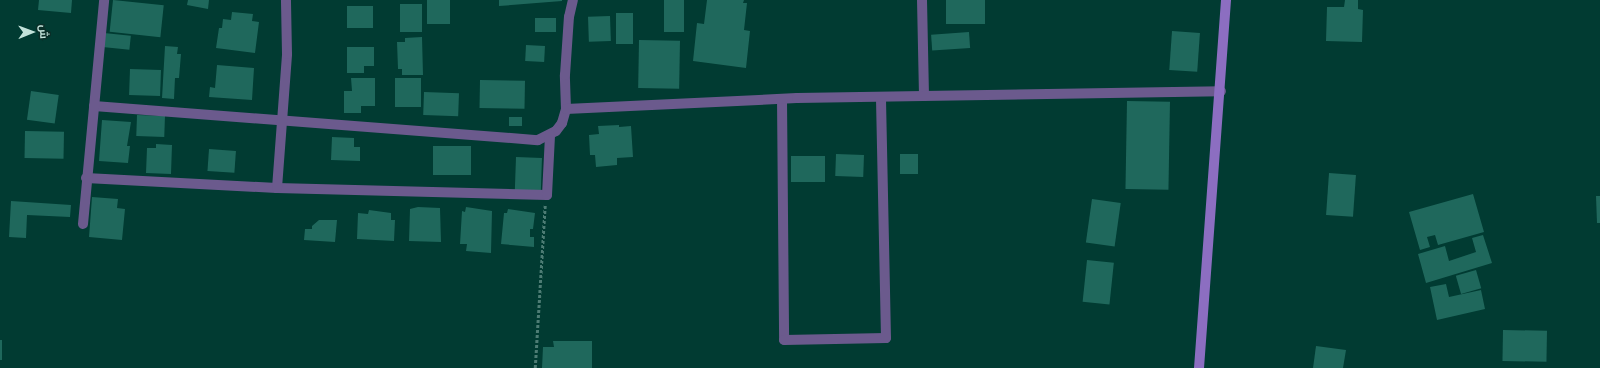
<!DOCTYPE html>
<meta charset="utf-8">
<style>
body{margin:0}
#map{position:relative;width:1600px;height:368px;overflow:hidden;background:#013b32;font-family:Manrope,Cairo,sans-serif}
div>[style]{position:absolute}
[style*='--x']{left:calc(var(--x)*1px);top:calc(var(--y)*1px);width:calc(var(--w)*1px);rotate:calc(var(--a)*1deg)}
.building>*{inset:0;background:#1f685c;transform-origin:0 0}
.path>*{height:2.5px;margin-top:-1.25px;transform-origin:0;background:repeating-linear-gradient(90deg,#4d7c74 0 3px,transparent 0 5px)}
.street>*{height:10px;margin:-5px;padding:0 5px;transform-origin:5px;border-radius:5px;background:#6b5a8d}
.secondary>*{height:10px;margin:-5px;padding:0 5px;transform-origin:5px;border-radius:5px;background:#8c6ec1}
span{translate:-50% -50%;white-space:nowrap;text-align:center;line-height:1.15;-webkit-text-stroke:3.5px #0a2e28;paint-order:stroke}
.north{position:absolute;left:12px;top:12px;width:40px;height:40px;-webkit-text-stroke:3px #0a2e28;paint-order:stroke;rotate:89deg;font-size:11px;font-weight:700;line-height:16px;text-align:center;color:#c2e2da}
.north::after{content:'';display:block;margin:auto;width:14px;height:18px;background:#c2e2da;clip-path:polygon(50% 0,100% 100%,50% 72%,0 100%)}
</style>
<div id="map">
<div class="building">
<div style="clip-path:polygon(39px 0,72px 0,71px 13px,38px 10px)"></div>
<div style="left:113px;top:0;width:51px;height:32px;rotate:6deg"></div>
<div style="clip-path:polygon(188px 0,209px 0,208px 9px,187px 5px)"></div>
<div style="left:427px;top:0;width:23px;height:24px"></div>
<div style="clip-path:polygon(499px 0,562px 0,562px 1px,499px 6px)"></div>
<div style="left:664px;top:0;width:20px;height:32px"></div>
<div style="clip-path:polygon(707px 0,744px 0,743px 3px,747px 3px,744px 30px,750px 31px,746px 68px,693px 61px,697px 23px,704px 24px)"></div>
<div style="left:946px;top:0;width:39px;height:24px"></div>
<div style="clip-path:polygon(1345px 0,1358px 0,1358px 9px,1363px 10px,1362px 42px,1326px 41px,1327px 7px,1344px 7px)"></div>
<div style="left:400px;top:4px;width:22px;height:28px"></div>
<div style="left:347px;top:6px;width:26px;height:22px"></div>
<div style="clip-path:polygon(232px 12px,253px 14px,252px 21px,259px 22px,255px 53px,216px 48px,219px 28px,222px 28px,223px 19px,231px 20px)"></div>
<div style="left:616px;top:13px;width:17px;height:31px"></div>
<div style="left:610px;top:16px;width:25px;height:22px;rotate:88deg"></div>
<div style="left:535px;top:18px;width:21px;height:14px"></div>
<div style="left:1172px;top:31px;width:28px;height:39px;rotate:4deg"></div>
<div style="left:969px;top:32px;width:16px;height:38px;rotate:86deg"></div>
<div style="left:104px;top:33px;width:27px;height:14px;rotate:6deg"></div>
<div style="clip-path:polygon(422px 37px,423px 75px,402px 75px,402px 69px,398px 69px,397px 42px,405px 42px,405px 38px)"></div>
<div style="left:639px;top:40px;width:41px;height:48px;rotate:1deg"></div>
<div style="left:526px;top:45px;width:19px;height:16px;rotate:3deg"></div>
<div style="clip-path:polygon(165px 46px,178px 47px,177px 54px,181px 54px,179px 78px,175px 78px,174px 99px,162px 98px)"></div>
<div style="clip-path:polygon(347px 47px,374px 47px,374px 66px,364px 66px,364px 73px,347px 73px)"></div>
<div style="clip-path:polygon(217px 65px,254px 68px,252px 100px,209px 97px,210px 87px,215px 88px)"></div>
<div style="left:130px;top:69px;width:31px;height:26px;rotate:2deg"></div>
<div style="clip-path:polygon(351px 78px,375px 78px,375px 106px,361px 106px,361px 113px,344px 113px,344px 91px,352px 91px)"></div>
<div style="left:395px;top:78px;width:26px;height:29px"></div>
<div style="left:480px;top:80px;width:45px;height:28px;rotate:1deg"></div>
<div style="left:31px;top:91px;width:28px;height:29px;rotate:8deg"></div>
<div style="left:424px;top:92px;width:35px;height:23px;rotate:2deg"></div>
<div style="left:1127px;top:101px;width:43px;height:88px;rotate:1deg"></div>
<div style="left:137px;top:115px;width:28px;height:21px;rotate:2deg"></div>
<div style="left:509px;top:117px;width:13px;height:9px"></div>
<div style="clip-path:polygon(102px 120px,131px 122px,127px 146px,130px 146px,128px 163px,99px 161px)"></div>
<div style="clip-path:polygon(619px 125px,619px 127px,631px 126px,633px 157px,617px 158px,617px 165px,596px 167px,595px 155px,590px 155px,589px 135px,599px 134px,598px 126px)"></div>
<div style="left:25px;top:131px;width:39px;height:27px;rotate:1deg"></div>
<div style="clip-path:polygon(332px 137px,354px 138px,354px 147px,360px 147px,360px 161px,331px 160px)"></div>
<div style="clip-path:polygon(156px 144px,172px 145px,171px 174px,146px 173px,147px 148px,156px 148px)"></div>
<div style="left:433px;top:146px;width:38px;height:29px"></div>
<div style="left:209px;top:149px;width:27px;height:22px;rotate:4deg"></div>
<div style="left:836px;top:154px;width:28px;height:22px;rotate:2deg"></div>
<div style="left:900px;top:154px;width:18px;height:20px"></div>
<div style="left:825px;top:156px;width:26px;height:34px;rotate:90deg"></div>
<div style="left:516px;top:157px;width:26px;height:33px;rotate:2deg"></div>
<div style="left:1329px;top:173px;width:27px;height:42px;rotate:4deg"></div>
<div style="clip-path:polygon(1473px 194px,1484px 232px,1438px 245px,1435px 235px,1427px 237px,1430px 247px,1420px 250px,1409px 212px)"></div>
<div style="clip-path:polygon(1596px 196px,1600px 196px,1600px 223px,1597px 223px)"></div>
<div style="clip-path:polygon(92px 197px,118px 199px,117px 208px,125px 209px,122px 240px,89px 237px)"></div>
<div style="left:1092px;top:199px;width:29px;height:44px;rotate:8deg"></div>
<div style="clip-path:polygon(11px 201px,71px 205px,70px 217px,27px 215px,26px 238px,9px 237px)"></div>
<div style="clip-path:polygon(418px 207px,440px 208px,441px 242px,409px 241px,410px 209px)"></div>
<div style="clip-path:polygon(466px 207px,492px 211px,491px 253px,466px 251px,467px 244px,460px 244px,462px 211px,465px 212px)"></div>
<div style="clip-path:polygon(508px 209px,535px 213px,533px 229px,530px 229px,530px 237px,534px 237px,534px 247px,501px 244px,504px 213px,507px 213px)"></div>
<div style="clip-path:polygon(369px 210px,391px 213px,391px 220px,395px 220px,394px 241px,357px 239px,358px 213px,368px 214px)"></div>
<div style="clip-path:polygon(319px 220px,337px 220px,335px 242px,304px 240px,305px 229px,312px 229px,312px 226px)"></div>
<div style="clip-path:polygon(1483px 235px,1492px 263px,1426px 283px,1418px 254px,1445px 246px,1449px 261px,1476px 252px,1472px 238px)"></div>
<div style="left:1087px;top:260px;width:27px;height:42px;rotate:6deg"></div>
<div style="left:1476px;top:270px;width:19px;height:21px;rotate:74deg"></div>
<div style="clip-path:polygon(1446px 284px,1449px 297px,1481px 290px,1485px 309px,1437px 320px,1430px 287px)"></div>
<div style="left:1503px;top:330px;width:44px;height:31px;rotate:1deg"></div>
<div style="left:0;top:340px;width:2px;height:20px"></div>
<div style="clip-path:polygon(553px 341px,592px 341px,592px 368px,542px 368px,543px 347px,554px 347px)"></div>
<div style="clip-path:polygon(1316px 346px,1346px 350px,1343px 368px,1313px 368px)"></div>
</div>
<div class="path">
<div style="--x:535;--y:368;--w:163;--a:-86.5"></div>
</div>
<div class="street">
<div style="--x:922;--y:0;--w:96;--a:88.8"></div>
<div style="--x:782;--y:99;--w:241;--a:89.5"></div>
<div style="--x:784;--y:340;--w:102;--a:-1.1"></div>
<div style="--x:886;--y:338;--w:241;--a:-91.2"></div>
<div style="--x:94;--y:106;--w:445;--a:4.4"></div>
<div style="--x:538;--y:140;--w:20;--a:-27"></div>
<div style="--x:556;--y:131;--w:10;--a:-53"></div>
<div style="--x:562;--y:123;--w:15;--a:-74"></div>
<div style="--x:566;--y:109;--w:34;--a:-92"></div>
<div style="--x:565;--y:75;--w:58;--a:-86.1"></div>
<div style="--x:569;--y:17;--w:17;--a:-77"></div>
<div style="--x:566;--y:109;--w:231;--a:-2.7"></div>
<div style="--x:797;--y:98;--w:424;--a:-0.9"></div>
<div style="--x:86;--y:178;--w:191;--a:3"></div>
<div style="--x:277;--y:188;--w:270;--a:1.5"></div>
<div style="--x:547;--y:195;--w:60;--a:-87.1"></div>
<div style="--x:277;--y:188;--w:134;--a:-85.7"></div>
<div style="--x:287;--y:54;--w:54;--a:-91.1"></div>
<div style="--x:83;--y:224;--w:225;--a:-84.6"></div>
</div>
<div class="secondary">
<div style="--x:1199;--y:368;--w:369;--a:-85.8"></div>
</div>
<div class="north">ش</div>
</div>
